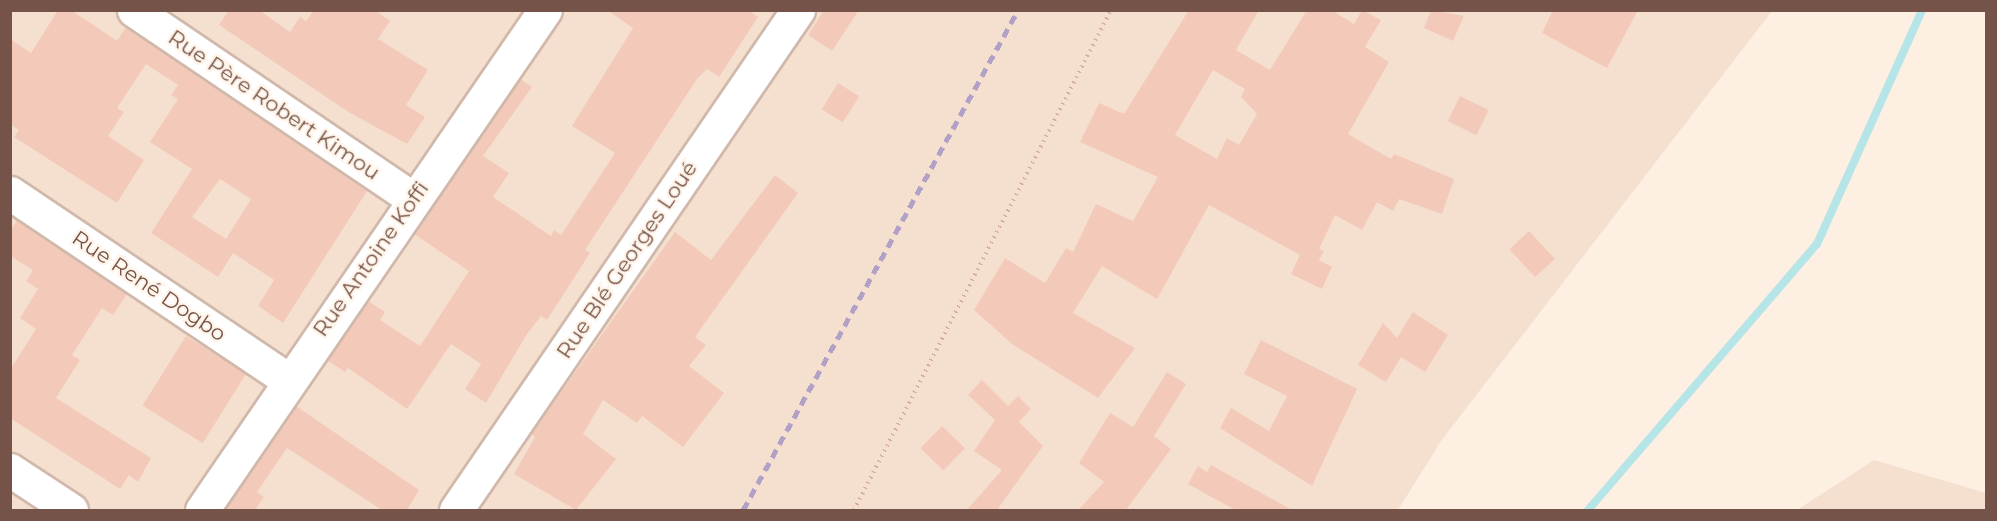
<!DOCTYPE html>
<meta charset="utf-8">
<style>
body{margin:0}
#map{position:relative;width:1997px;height:521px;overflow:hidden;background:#fdefe2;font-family:Montserrat,sans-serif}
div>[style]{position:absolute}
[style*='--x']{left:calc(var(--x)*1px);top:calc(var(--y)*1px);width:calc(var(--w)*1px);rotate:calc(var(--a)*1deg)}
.residential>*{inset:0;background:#f5e0d0}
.stream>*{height:8px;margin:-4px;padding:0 4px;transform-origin:4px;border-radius:4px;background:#b6e5e7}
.building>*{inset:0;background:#f3cab9;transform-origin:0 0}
.path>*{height:4px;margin-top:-2px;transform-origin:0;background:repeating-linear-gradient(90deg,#d8ad9c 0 1.5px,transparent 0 6px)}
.roads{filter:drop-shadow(2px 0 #d0b8ab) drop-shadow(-2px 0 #d0b8ab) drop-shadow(0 2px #d0b8ab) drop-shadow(0 -2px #d0b8ab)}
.minor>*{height:33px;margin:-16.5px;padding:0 16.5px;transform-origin:16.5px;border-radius:16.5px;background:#fff}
.rail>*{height:4.5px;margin-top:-2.25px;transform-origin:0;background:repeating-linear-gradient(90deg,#b1a1c6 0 9px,transparent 0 15px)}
span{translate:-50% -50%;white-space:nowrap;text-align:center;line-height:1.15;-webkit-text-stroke:4.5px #fff4e9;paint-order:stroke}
.street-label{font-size:21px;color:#755348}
.frame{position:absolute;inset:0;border:12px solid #755348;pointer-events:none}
</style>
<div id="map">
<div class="residential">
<div style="clip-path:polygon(10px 11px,1772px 11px,1441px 441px,1398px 510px,11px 510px)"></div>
<div style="clip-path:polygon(1874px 460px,1986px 493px,1986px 510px,1797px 510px)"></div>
</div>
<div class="stream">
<div style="--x:1588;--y:510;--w:351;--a:-49.3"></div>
<div style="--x:1817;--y:244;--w:256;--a:-65.8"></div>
</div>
<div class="building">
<div style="clip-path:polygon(evenodd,58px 10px,71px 10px,117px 41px,126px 27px,367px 191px,283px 323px,258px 306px,274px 280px,233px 253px,218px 277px,151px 233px,192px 169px,150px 142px,178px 99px,171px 95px,178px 85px,146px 64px,117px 108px,124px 112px,108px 136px,144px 160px,117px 203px,14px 137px,19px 130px,10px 124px,10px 39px,31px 53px,58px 10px,220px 179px,251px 199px,226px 239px,192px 217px,220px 179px)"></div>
<div style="clip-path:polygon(229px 10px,259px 10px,290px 32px,300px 17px,306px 21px,314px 10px,375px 10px,390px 21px,378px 39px,428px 70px,406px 105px,425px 117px,407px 144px,350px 113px,219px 25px)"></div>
<div style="clip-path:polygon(607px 10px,748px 10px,758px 17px,719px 77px,707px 69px,697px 79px,585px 250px,590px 253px,547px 320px,541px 316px,527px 334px,486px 403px,465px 389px,481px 364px,451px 344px,407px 409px,348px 368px,345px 372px,327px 360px,368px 301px,385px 312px,380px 320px,420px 346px,469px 271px,414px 234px,520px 79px,532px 87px,483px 156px,509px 173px,493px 197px,551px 236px,554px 230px,561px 235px,615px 153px,572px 126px,633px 28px)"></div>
<div style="clip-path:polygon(824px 10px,859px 10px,832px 51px,808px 35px)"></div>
<div style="clip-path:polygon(evenodd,1189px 10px,1259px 10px,1236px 50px,1270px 70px,1307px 10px,1331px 10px,1354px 24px,1362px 10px,1381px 20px,1365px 47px,1389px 62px,1348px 134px,1391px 159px,1394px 154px,1454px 179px,1442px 214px,1399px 199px,1393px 211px,1377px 202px,1362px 230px,1335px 215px,1319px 249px,1324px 251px,1319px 260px,1332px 267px,1322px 289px,1291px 274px,1300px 255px,1209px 205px,1157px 299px,1102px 266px,1073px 313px,1135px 348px,1098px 398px,1012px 344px,974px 310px,1005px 258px,1045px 283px,1066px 248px,1073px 252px,1096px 204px,1133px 221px,1158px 177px,1080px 142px,1099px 103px,1124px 114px,1189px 10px,1213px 70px,1245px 89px,1241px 97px,1257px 114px,1239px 145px,1227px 138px,1217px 159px,1175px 135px,1213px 70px)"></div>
<div style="clip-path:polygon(1431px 10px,1464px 16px,1453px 41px,1424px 28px)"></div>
<div style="clip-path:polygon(1553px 10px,1638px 10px,1607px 68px,1542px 33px)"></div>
<div style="left:838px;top:83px;width:25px;height:31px;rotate:32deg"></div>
<div style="left:1460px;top:96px;width:32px;height:28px;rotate:26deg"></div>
<div style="clip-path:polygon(775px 175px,798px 193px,695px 337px,706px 345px,689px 366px,724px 393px,683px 447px,642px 416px,637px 423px,603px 400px,583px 434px,616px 459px,576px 510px,514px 474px,535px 437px,531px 434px,675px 232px,711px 260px)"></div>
<div style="clip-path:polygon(17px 220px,127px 294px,113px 315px,102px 308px,72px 355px,80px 360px,56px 398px,151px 458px,138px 482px,129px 475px,120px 489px,10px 418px,10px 370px,36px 329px,20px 318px,38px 289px,26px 281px,33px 270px,10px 256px,10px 231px)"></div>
<div style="left:1529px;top:231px;width:38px;height:27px;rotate:47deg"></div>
<div style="clip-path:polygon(1413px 312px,1448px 335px,1425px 372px,1401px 357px,1386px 382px,1358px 365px,1383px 323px,1397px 338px)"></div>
<div style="left:186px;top:336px;width:71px;height:82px;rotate:32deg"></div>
<div style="clip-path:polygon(1261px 340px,1357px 389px,1312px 486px,1220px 428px,1231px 408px,1269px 431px,1287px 396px,1244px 374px)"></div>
<div style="clip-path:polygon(1167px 372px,1186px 384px,1154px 436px,1171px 449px,1126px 510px,1078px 510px,1104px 482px,1079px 463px,1110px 413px,1133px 427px)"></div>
<div style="clip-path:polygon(982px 380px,1008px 406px,1018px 396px,1031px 409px,1019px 422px,1043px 446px,997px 510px,967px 510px,1002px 470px,974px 451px,995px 420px,968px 395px)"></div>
<div style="clip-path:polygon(296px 406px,419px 490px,407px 510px,382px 510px,287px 448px,257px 492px,264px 497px,255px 510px,224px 510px)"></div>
<div style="left:942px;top:426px;width:32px;height:31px;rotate:44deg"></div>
<div style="clip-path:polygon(1211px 465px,1292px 510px,1235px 510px,1188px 484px,1198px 466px,1207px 472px)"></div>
</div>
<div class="path">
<div style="--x:854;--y:510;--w:562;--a:-62.8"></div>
</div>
<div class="roads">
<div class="minor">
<div style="--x:134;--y:10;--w:337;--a:34.1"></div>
<div style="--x:10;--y:193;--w:334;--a:33.9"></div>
<div style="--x:10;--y:470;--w:73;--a:33.3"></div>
<div style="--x:202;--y:510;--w:606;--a:-55.55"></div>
<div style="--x:456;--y:510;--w:606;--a:-55.63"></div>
</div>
</div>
<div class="rail">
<div style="--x:743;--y:510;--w:571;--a:-61.19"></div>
</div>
<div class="street-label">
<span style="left:274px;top:105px;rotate:34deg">Rue Père Robert Kimou</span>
<span style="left:371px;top:259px;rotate:-55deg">Rue Antoine Koffi</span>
<span style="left:627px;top:260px;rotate:-56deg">Rue Blé Georges Loué</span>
<span style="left:149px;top:286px;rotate:34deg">Rue René Dogbo</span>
</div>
<div class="frame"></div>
</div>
